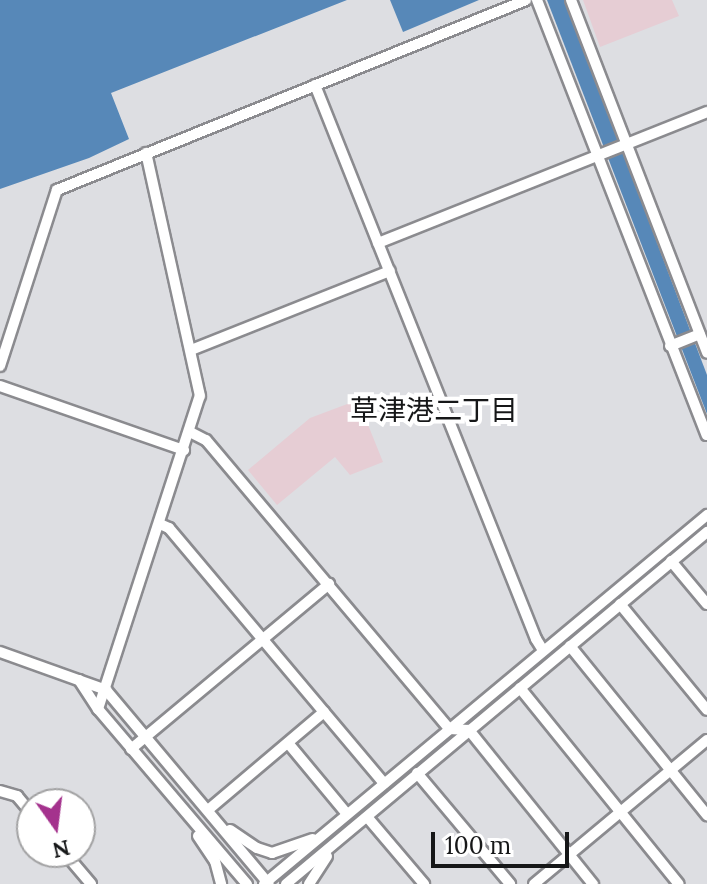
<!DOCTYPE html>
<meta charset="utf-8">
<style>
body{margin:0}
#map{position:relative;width:707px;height:884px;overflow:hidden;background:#dddee2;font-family:Lora,"Noto Sans JP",serif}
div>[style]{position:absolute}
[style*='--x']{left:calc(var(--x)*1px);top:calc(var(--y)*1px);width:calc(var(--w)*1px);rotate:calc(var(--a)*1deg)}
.industrial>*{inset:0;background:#e6cdd4}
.water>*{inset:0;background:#5788b8}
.roads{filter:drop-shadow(2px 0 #8b8b8f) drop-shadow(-2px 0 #8b8b8f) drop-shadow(0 2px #8b8b8f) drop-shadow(0 -2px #8b8b8f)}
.minor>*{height:10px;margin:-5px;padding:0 5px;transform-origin:5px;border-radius:5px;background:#fff}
span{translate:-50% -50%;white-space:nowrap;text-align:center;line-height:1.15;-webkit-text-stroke:8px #fff;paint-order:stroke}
.neighbourhood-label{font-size:28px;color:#161718}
.north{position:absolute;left:16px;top:788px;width:80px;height:80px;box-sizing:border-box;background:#fff;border:2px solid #a2a2a3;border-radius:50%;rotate:166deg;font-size:22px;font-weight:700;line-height:32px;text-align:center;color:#161718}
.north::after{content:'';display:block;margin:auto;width:28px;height:36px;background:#a4328d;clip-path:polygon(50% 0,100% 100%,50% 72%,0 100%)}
.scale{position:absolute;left:431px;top:832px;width:138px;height:36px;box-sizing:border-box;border:4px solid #161718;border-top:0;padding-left:10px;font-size:24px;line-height:28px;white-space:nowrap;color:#161718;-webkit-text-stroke:6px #fff;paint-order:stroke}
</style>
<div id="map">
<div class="industrial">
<div style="clip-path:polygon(583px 0,672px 0,679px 16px,600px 47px)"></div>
<div style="clip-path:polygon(358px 400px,383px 462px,350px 475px,335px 457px,277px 505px,248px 470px,310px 418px)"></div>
</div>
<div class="water">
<div style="clip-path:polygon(0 0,347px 0,111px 93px,129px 139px,89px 158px,0 189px)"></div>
<div style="clip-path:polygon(390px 0,479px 0,403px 32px)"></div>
<div style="clip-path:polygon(547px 0,564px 0,607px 110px,707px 375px,707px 414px)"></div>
</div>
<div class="roads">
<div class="minor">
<div style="--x:537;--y:0;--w:467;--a:68.7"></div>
<div style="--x:571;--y:0;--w:378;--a:68.9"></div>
<div style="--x:315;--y:85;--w:596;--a:68.25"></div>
<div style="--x:536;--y:639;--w:13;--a:58"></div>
<div style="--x:378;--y:243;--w:354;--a:-21.7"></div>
<div style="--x:670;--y:346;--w:32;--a:-22"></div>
<div style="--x:191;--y:350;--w:214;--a:-21.7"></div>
<div style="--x:0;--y:366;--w:185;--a:-72.1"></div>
<div style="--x:57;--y:190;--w:506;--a:-22.05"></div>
<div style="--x:0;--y:386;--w:195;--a:19.2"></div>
<div style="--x:190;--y:432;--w:18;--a:27"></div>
<div style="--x:206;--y:440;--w:378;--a:49.9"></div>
<div style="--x:449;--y:729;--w:20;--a:3"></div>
<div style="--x:469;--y:730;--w:198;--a:51.2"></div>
<div style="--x:160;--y:524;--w:10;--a:24"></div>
<div style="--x:169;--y:528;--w:334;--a:49.9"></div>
<div style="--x:671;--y:561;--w:56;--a:50.1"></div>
<div style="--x:620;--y:604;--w:137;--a:50.6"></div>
<div style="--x:570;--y:646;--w:218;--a:51"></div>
<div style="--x:0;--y:652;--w:113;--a:19.7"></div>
<div style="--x:106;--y:690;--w:253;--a:50"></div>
<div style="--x:79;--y:680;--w:35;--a:57"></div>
<div style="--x:98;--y:709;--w:230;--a:49.6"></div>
<div style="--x:520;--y:688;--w:252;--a:51"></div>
<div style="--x:98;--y:709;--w:329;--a:-72"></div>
<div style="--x:200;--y:396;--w:249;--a:-102.5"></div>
<div style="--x:288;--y:743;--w:92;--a:50.3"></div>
<div style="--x:131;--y:749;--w:258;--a:-39.8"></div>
<div style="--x:417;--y:773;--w:145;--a:50"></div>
<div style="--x:0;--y:791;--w:18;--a:16"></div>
<div style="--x:17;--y:796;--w:23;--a:50"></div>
<div style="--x:208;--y:810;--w:152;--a:-40.2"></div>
<div style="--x:368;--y:818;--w:87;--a:49.7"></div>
<div style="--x:230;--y:830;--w:32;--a:34"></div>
<div style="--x:257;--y:848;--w:16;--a:18"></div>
<div style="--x:272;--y:853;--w:43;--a:-18.9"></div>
<div style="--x:198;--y:836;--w:30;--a:56"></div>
<div style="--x:215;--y:861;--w:24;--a:75"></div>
<div style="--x:64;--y:852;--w:42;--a:49.8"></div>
<div style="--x:264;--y:884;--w:577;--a:-39.79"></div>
<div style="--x:286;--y:884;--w:549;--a:-39.9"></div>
<div style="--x:309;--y:884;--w:33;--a:-57"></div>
<div style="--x:534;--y:884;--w:225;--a:-39.8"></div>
</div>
</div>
<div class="neighbourhood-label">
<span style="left:434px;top:410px">草津港二丁目</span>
</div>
<div class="north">N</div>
<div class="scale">100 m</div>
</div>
